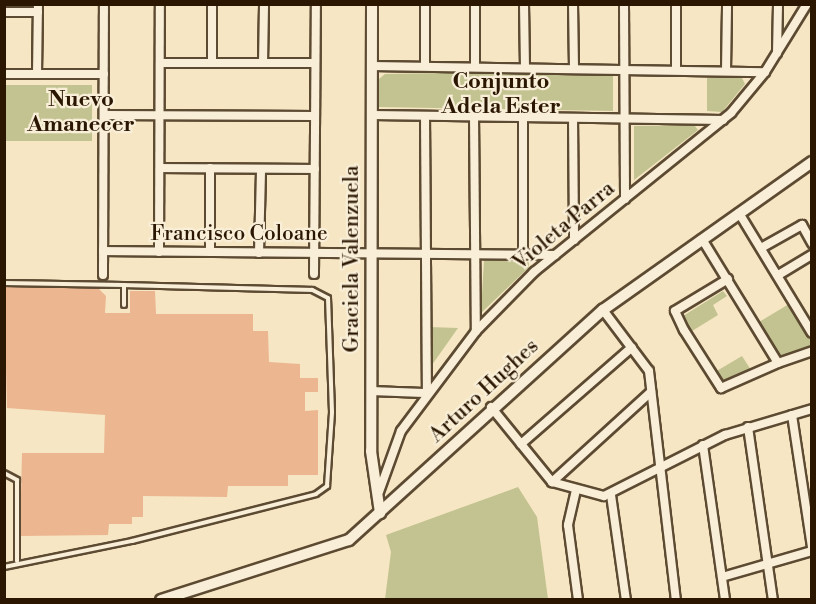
<!DOCTYPE html>
<style>
body{margin:0}
#map{position:relative;width:816px;height:604px;overflow:hidden;background:#f6e6c3;font-family:"Libre Bodoni",serif}
div>[style]{position:absolute}
[style*='--x']{left:calc(var(--x)*1px);top:calc(var(--y)*1px);width:calc(var(--w)*1px);rotate:calc(var(--a)*1deg)}
.green>*{inset:0;background:#c2c390;transform-origin:0 0}
.building>*{inset:0;background:#ecb691}
.roads{filter:drop-shadow(2px 0 #5d4a32) drop-shadow(-2px 0 #5d4a32) drop-shadow(0 2px #5d4a32) drop-shadow(0 -2px #5d4a32)}
.lane>*{height:4px;margin:-2px;padding:0 2px;transform-origin:2px;border-radius:2px;background:#f9efd8}
.street>*{height:8px;margin:-4px;padding:0 4px;transform-origin:4px;border-radius:4px;background:#f9efd8}
.secondary>*{height:10px;margin:-5px;padding:0 5px;transform-origin:5px;border-radius:5px;background:#f9efd8}
span{translate:-50% -50%;white-space:nowrap;text-align:center;line-height:1.15;-webkit-text-stroke:4.5px #f9efd8;paint-order:stroke}
.street-label{font-size:21px;color:#2a1601}
.neighbourhood-label{font-size:22px;color:#2a1601;font-weight:700}
.frame{position:absolute;inset:0;border:6px solid #2a1601;pointer-events:none}
</style>
<div id="map">
<div class="green">
<div style="clip-path:polygon(613px 70px,613px 111px,379px 107px,379px 79px,385px 74px)"></div>
<div style="clip-path:polygon(741px 76px,745px 84px,722px 112px,707px 111px,707px 78px)"></div>
<div style="left:5px;top:85px;width:87px;height:56px"></div>
<div style="clip-path:polygon(634px 126px,694px 125px,698px 130px,634px 180px)"></div>
<div style="clip-path:polygon(484px 260px,529px 262px,529px 267px,481px 313px)"></div>
<div style="clip-path:polygon(723px 291px,727px 296px,713px 305px,718px 315px,692px 331px,683px 316px)"></div>
<div style="clip-path:polygon(789px 304px,811px 337px,811px 348px,782px 359px,759px 322px)"></div>
<div style="clip-path:polygon(429px 327px,458px 328px,427px 372px)"></div>
<div style="clip-path:polygon(742px 356px,751px 370px,766px 362px,774px 368px,723px 386px,715px 372px)"></div>
<div style="clip-path:polygon(518px 487px,537px 517px,548px 599px,385px 599px,391px 552px,386px 535px)"></div>
</div>
<div class="building">
<div style="clip-path:polygon(4px 287px,98px 288px,106px 296px,105px 313px,130px 313px,130px 291px,155px 291px,156px 314px,253px 314px,253px 331px,268px 331px,269px 362px,300px 364px,300px 378px,318px 378px,318px 392px,305px 392px,305px 411px,318px 410px,318px 475px,288px 475px,288px 486px,228px 486px,227px 497px,143px 496px,143px 517px,132px 517px,132px 524px,109px 524px,108px 535px,20px 536px,22px 453px,104px 453px,105px 415px,7px 408px)"></div>
</div>
<div class="roads">
<div class="lane">
<div style="--x:4;--y:283;--w:120;--a:1"></div>
<div style="--x:124;--y:285;--w:20;--a:90"></div>
<div style="--x:4;--y:473;--w:15;--a:28"></div>
<div style="--x:17;--y:480;--w:81;--a:90"></div>
<div style="--x:4;--y:567;--w:131;--a:-11.5"></div>
<div style="--x:132;--y:541;--w:190;--a:-14.3"></div>
<div style="--x:316;--y:494;--w:14;--a:-36"></div>
<div style="--x:327;--y:486;--w:74;--a:-86.1"></div>
<div style="--x:332;--y:412;--w:114;--a:-92"></div>
<div style="--x:328;--y:298;--w:18;--a:-153"></div>
<div style="--x:312;--y:290;--w:188;--a:-178.5"></div>
</div>
<div class="street">
<div style="--x:212;--y:4;--w:59;--a:90"></div>
<div style="--x:475;--y:4;--w:63;--a:90"></div>
<div style="--x:524;--y:4;--w:64;--a:89.1"></div>
<div style="--x:573;--y:4;--w:64;--a:89.1"></div>
<div style="--x:624;--y:4;--w:195;--a:89.7"></div>
<div style="--x:4;--y:12;--w:34;--a:0"></div>
<div style="--x:777;--y:53;--w:49;--a:-88.8"></div>
<div style="--x:161;--y:63;--w:154;--a:0"></div>
<div style="--x:263;--y:63;--w:59;--a:-89"></div>
<div style="--x:372;--y:66;--w:393;--a:0.9"></div>
<div style="--x:425;--y:66;--w:62;--a:-90"></div>
<div style="--x:676;--y:70;--w:66;--a:-90"></div>
<div style="--x:726;--y:71;--w:67;--a:-89.1"></div>
<div style="--x:4;--y:74;--w:100;--a:0"></div>
<div style="--x:37;--y:74;--w:70;--a:-89.2"></div>
<div style="--x:104;--y:115;--w:211;--a:0.3"></div>
<div style="--x:372;--y:115;--w:351;--a:0.8"></div>
<div style="--x:425;--y:116;--w:278;--a:89.6"></div>
<div style="--x:474;--y:116;--w:215;--a:89.5"></div>
<div style="--x:573;--y:118;--w:122;--a:89.5"></div>
<div style="--x:160;--y:168;--w:155;--a:0.4"></div>
<div style="--x:739;--y:213;--w:140;--a:58.7"></div>
<div style="--x:702;--y:239;--w:145;--a:58.5"></div>
<div style="--x:778;--y:363;--w:36;--a:-19"></div>
<div style="--x:761;--y:248;--w:47;--a:-29.3"></div>
<div style="--x:802;--y:225;--w:21;--a:61"></div>
<div style="--x:103;--y:251;--w:452;--a:0.5"></div>
<div style="--x:159;--y:252;--w:248;--a:-89.8"></div>
<div style="--x:210;--y:252;--w:84;--a:-90"></div>
<div style="--x:259;--y:253;--w:84;--a:-88.6"></div>
<div style="--x:523;--y:255;--w:138;--a:-90"></div>
<div style="--x:314;--y:274;--w:270;--a:-89.6"></div>
<div style="--x:780;--y:274;--w:37;--a:-31"></div>
<div style="--x:103;--y:275;--w:271;--a:-89.8"></div>
<div style="--x:728;--y:279;--w:62;--a:148.9"></div>
<div style="--x:675;--y:311;--w:21;--a:65"></div>
<div style="--x:684;--y:330;--w:69;--a:57.5"></div>
<div style="--x:721;--y:388;--w:62;--a:-23.7"></div>
<div style="--x:603;--y:310;--w:76;--a:53"></div>
<div style="--x:649;--y:371;--w:231;--a:83.3"></div>
<div style="--x:371;--y:391;--w:53;--a:2.2"></div>
<div style="--x:491;--y:407;--w:97;--a:50.9"></div>
<div style="--x:552;--y:482;--w:54;--a:15.1"></div>
<div style="--x:604;--y:496;--w:136;--a:-26.8"></div>
<div style="--x:725;--y:435;--w:91;--a:-16.6"></div>
<div style="--x:792;--y:415;--w:134;--a:81.4"></div>
<div style="--x:748;--y:427;--w:175;--a:81.8"></div>
<div style="--x:521;--y:444;--w:147;--a:-41.1"></div>
<div style="--x:703;--y:445;--w:157;--a:81.9"></div>
<div style="--x:552;--y:482;--w:134;--a:-42.3"></div>
<div style="--x:576;--y:490;--w:36;--a:103"></div>
<div style="--x:568;--y:525;--w:76;--a:82.4"></div>
<div style="--x:379;--y:492;--w:65;--a:-70.2"></div>
<div style="--x:401;--y:431;--w:125;--a:-53.1"></div>
<div style="--x:476;--y:331;--w:83;--a:-45.5"></div>
<div style="--x:534;--y:272;--w:253;--a:-38.9"></div>
<div style="--x:731;--y:113;--w:53;--a:-50.3"></div>
<div style="--x:765;--y:72;--w:80;--a:-58.3"></div>
<div style="--x:611;--y:495;--w:106;--a:81.9"></div>
<div style="--x:722;--y:577;--w:94;--a:-16.1"></div>
</div>
<div class="secondary">
<div style="--x:372;--y:4;--w:447;--a:90.1"></div>
<div style="--x:371;--y:451;--w:63;--a:81.7"></div>
<div style="--x:161;--y:600;--w:197;--a:-17.7"></div>
<div style="--x:349;--y:540;--w:343;--a:-42.2"></div>
<div style="--x:603;--y:310;--w:256;--a:-35.3"></div>
</div>
</div>
<div class="street-label">
<span style="left:564px;top:226px;rotate:-40deg">Violeta Parra</span>
<span style="left:239px;top:234px">Francisco Coloane</span>
<span style="left:352px;top:259px;rotate:-90deg">Graciela Valenzuela</span>
<span style="left:484px;top:391px;rotate:-43deg">Arturo Hughes</span>
</div>
<div class="neighbourhood-label">
<span style="left:501px;top:94px">Conjunto<br>Adela Ester</span>
<span style="left:81px;top:112px">Nuevo<br>Amanecer</span>
</div>
<div class="frame"></div>
</div>
